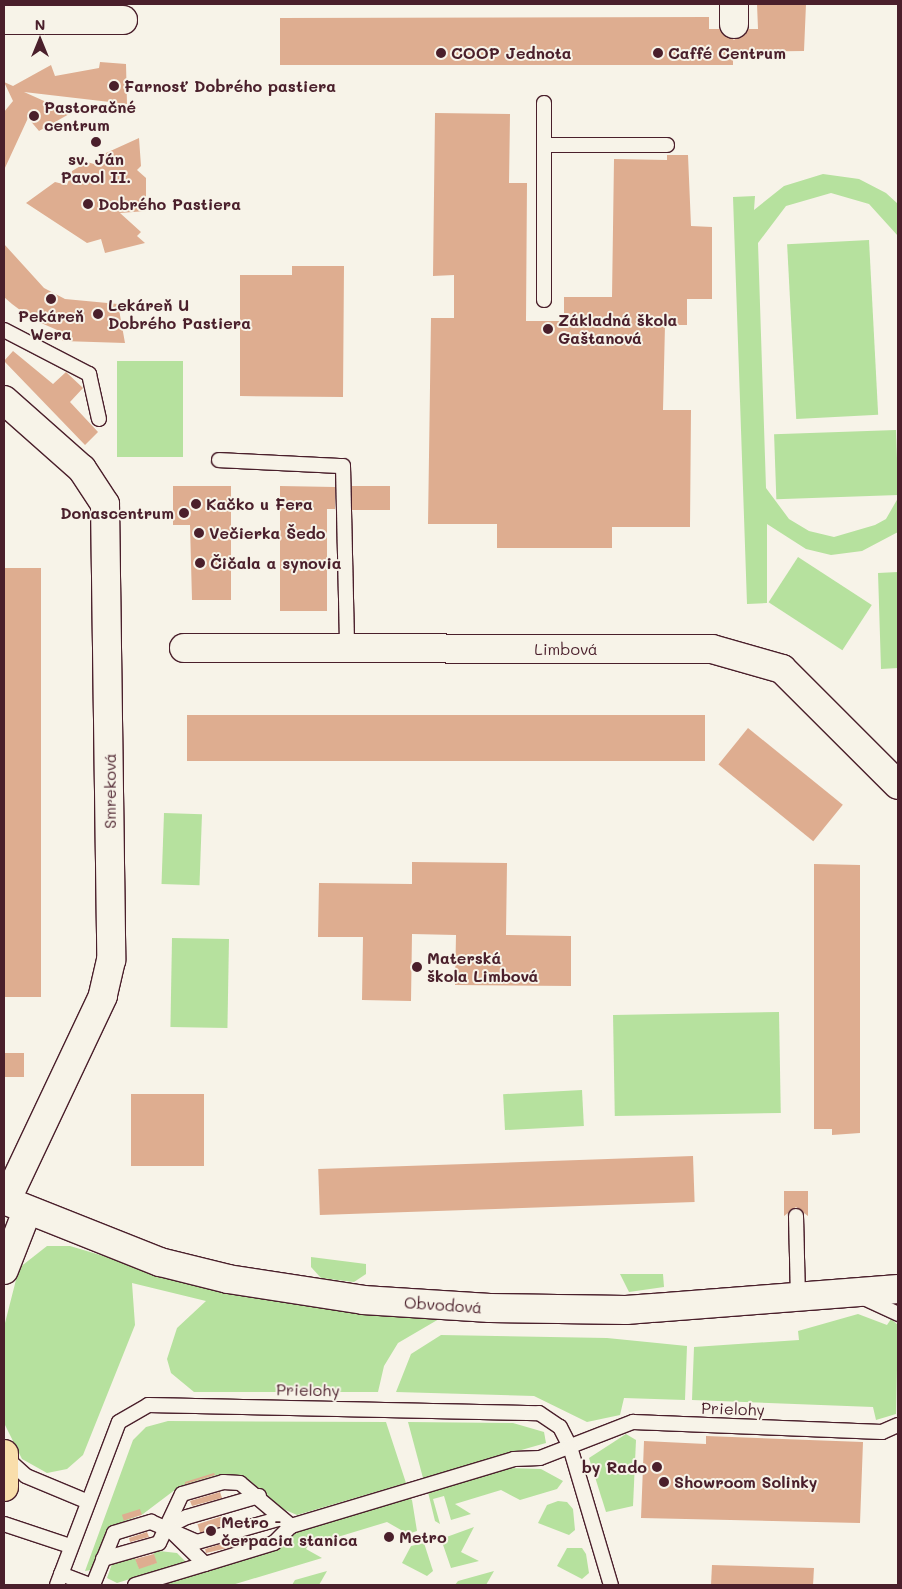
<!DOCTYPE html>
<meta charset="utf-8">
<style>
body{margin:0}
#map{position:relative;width:902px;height:1589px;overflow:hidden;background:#f7f3e8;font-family:Mali,sans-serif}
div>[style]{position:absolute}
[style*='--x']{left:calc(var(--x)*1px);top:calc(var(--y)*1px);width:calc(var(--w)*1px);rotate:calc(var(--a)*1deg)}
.green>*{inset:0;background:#b6e19e;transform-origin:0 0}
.building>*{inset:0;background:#dead90;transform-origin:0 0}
.roads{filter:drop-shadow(1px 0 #4a1f2b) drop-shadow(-1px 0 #4a1f2b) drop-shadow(0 1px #4a1f2b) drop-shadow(0 -1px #4a1f2b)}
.lane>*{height:14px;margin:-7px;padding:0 7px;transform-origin:7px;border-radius:7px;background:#f7f3e8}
.street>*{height:28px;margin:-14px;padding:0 14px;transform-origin:14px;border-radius:14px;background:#f7f3e8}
.primary>*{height:28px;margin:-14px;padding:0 14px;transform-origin:14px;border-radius:14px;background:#f9deab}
.dots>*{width:14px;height:14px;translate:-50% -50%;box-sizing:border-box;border:2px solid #f7f3e8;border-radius:50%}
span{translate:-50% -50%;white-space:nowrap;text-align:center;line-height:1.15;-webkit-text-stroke:4px #f7f3e8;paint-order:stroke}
.poi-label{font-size:16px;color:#4a1f2b;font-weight:700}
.left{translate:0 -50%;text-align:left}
.right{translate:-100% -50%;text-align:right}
.street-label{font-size:16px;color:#4a1f2b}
.frame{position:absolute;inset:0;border:5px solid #4a1f2b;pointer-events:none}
.north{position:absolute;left:15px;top:15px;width:50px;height:50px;-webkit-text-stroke:4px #f7f3e8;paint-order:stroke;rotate:0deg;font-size:14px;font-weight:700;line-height:20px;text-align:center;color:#4a1f2b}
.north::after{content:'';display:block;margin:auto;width:18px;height:22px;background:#4a1f2b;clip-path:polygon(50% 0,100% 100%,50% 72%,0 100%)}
</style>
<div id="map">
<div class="green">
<div style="clip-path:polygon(823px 174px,859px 179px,886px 193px,898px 204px,898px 236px,869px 204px,831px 193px,786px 206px,758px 243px,766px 488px,789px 519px,809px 531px,834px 537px,875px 525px,886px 519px,898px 498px,898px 532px,862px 551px,831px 555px,806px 549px,767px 524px,767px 603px,747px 604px,733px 197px,755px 196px,754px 210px,784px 186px)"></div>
<div style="left:869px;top:240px;width:175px;height:82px;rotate:87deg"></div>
<div style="left:117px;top:361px;width:66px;height:96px"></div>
<div style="left:896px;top:430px;width:65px;height:122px;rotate:88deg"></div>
<div style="left:798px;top:557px;width:88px;height:54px;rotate:33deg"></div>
<div style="clip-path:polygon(898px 572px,898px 668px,881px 669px,878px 573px)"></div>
<div style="left:164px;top:813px;width:38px;height:71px;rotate:2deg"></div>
<div style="left:172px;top:938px;width:57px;height:89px;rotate:1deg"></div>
<div style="left:779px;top:1012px;width:101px;height:166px;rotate:89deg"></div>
<div style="left:582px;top:1090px;width:36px;height:79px;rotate:87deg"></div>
<div style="clip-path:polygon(47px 1246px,70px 1246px,224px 1292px,439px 1319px,398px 1343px,384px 1366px,378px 1392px,194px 1392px,171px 1373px,167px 1359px,177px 1328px,206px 1301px,132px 1283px,135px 1325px,83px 1455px,67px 1469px,47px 1473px,22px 1459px,4px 1423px,4px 1327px,19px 1268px)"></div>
<div style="clip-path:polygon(311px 1257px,366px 1264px,366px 1274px,354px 1282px,321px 1278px,311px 1267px)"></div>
<div style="clip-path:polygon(620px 1274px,663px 1274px,664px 1287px,629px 1292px)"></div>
<div style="clip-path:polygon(858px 1314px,887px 1325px,891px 1319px,898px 1325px,896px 1414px,876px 1420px,873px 1407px,692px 1400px,694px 1347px,799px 1340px,798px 1331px)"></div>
<div style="clip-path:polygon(441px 1335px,607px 1338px,687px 1346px,685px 1400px,624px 1398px,620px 1415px,587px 1422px,534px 1396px,396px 1392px,411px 1354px)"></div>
<div style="clip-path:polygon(168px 1421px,386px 1422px,406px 1483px,297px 1515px,283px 1509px,249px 1480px,217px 1475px,180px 1486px,143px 1514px,110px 1527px,91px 1570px,85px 1571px,133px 1440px,146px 1427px)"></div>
<div style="clip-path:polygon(408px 1422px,513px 1423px,544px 1432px,546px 1443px,423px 1478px)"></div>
<div style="clip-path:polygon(626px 1434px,636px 1440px,633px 1506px,606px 1512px,589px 1458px)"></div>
<div style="clip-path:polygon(508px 1468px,541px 1469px,563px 1481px,557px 1489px,520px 1500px,501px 1490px,455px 1504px,471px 1514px,451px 1520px,444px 1496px,433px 1499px,440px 1524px,435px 1521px,428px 1492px)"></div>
<div style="clip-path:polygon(407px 1497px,412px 1500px,417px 1531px,408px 1534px,387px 1522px,308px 1546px,306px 1549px,322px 1558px,232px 1585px,158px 1585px,271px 1551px,292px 1533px)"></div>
<div style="clip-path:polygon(558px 1501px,567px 1502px,573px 1509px,575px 1530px,569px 1535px,538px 1523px,547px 1505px)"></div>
<div style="clip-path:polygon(474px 1527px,461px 1552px,479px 1561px,451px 1568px,441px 1539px)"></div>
<div style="clip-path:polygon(424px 1543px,433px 1571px,427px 1576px,402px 1563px,411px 1546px)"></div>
<div style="clip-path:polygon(567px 1548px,582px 1548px,586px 1554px,589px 1573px,582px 1579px,557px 1566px)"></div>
<div style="clip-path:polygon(159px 1551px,177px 1553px,186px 1562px,117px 1583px,107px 1578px,112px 1564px,135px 1558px,139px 1568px,156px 1563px,153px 1552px)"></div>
<div style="clip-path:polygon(327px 1571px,319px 1585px,292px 1585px,295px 1580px)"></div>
<div style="clip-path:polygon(494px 1571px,486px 1585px,455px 1585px,458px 1581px)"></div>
</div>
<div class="building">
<div style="clip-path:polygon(757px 4px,806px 4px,804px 51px,733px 52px,733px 65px,280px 65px,280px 18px,709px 17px,709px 29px,720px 29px,734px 40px,748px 29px,758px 29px)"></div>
<div style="clip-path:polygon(100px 62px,126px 64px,127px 104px,24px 92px,71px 113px,39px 131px,28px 118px,4px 170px,4px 112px,13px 101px,4px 82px,13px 86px,51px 65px,55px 76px,99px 68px)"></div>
<div style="clip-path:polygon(435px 113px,510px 114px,509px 183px,527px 183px,526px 321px,564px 321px,564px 297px,612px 297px,614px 159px,667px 160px,667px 155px,688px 155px,691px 226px,712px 227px,712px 299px,687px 299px,687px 325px,665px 325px,663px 410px,691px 410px,690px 527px,612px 527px,612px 548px,497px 548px,497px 524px,428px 524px,431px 318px,454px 318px,454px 275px,433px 276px)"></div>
<div style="clip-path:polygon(139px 138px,141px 166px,137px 170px,146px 178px,146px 211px,120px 213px,141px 232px,137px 236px,145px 243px,105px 253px,101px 239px,87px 243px,26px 203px,55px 182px,67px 185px,72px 171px,87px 162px,101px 166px,106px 153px)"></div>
<div style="clip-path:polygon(4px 244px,44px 288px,65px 299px,118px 304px,125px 343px,62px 341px,64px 333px,32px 319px,12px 304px,4px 297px)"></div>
<div style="clip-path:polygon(292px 266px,344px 266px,343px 397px,240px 396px,240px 275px,292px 275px)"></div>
<div style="clip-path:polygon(13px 351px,53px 384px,66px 372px,83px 388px,70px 402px,98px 432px,85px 445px,4px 361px)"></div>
<div style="clip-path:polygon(173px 486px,231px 486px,231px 600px,192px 600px,190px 525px,173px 525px)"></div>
<div style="clip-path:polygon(280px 486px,335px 487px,335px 509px,327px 509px,327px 611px,280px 611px)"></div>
<div style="left:390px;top:486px;width:24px;height:38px;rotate:90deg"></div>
<div style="left:4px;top:568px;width:37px;height:429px"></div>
<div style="left:187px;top:715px;width:518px;height:46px"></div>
<div style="left:748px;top:728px;width:122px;height:47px;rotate:39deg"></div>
<div style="clip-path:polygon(412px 862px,507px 863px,506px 935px,571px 936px,571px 986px,455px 985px,456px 935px,412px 934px,411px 1001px,362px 1000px,363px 937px,318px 937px,319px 883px,412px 884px)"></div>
<div style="clip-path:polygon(814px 864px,860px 865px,860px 1133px,832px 1135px,832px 1129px,814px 1129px)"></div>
<div style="left:4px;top:1053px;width:20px;height:24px"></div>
<div style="left:131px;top:1094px;width:73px;height:72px"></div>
<div style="left:693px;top:1156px;width:46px;height:375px;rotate:88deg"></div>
<div style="clip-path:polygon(784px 1191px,808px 1191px,808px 1216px,796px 1207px,784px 1216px)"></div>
<div style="clip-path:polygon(706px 1436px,863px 1442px,860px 1523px,641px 1518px,644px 1441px,706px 1444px)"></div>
<div style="clip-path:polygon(214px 1473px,215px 1475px,185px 1484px,185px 1482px)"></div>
<div style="clip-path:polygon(220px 1492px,222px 1498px,192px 1506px,190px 1501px)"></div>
<div style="left:140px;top:1509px;width:6px;height:19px;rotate:72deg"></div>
<div style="left:226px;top:1515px;width:9px;height:30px;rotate:72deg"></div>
<div style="clip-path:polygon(147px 1532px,149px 1537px,130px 1542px,129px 1538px)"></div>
<div style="clip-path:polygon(234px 1540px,236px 1546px,206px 1553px,205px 1549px)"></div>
<div style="clip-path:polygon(154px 1554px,157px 1563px,139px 1569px,135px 1559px)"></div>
<div style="clip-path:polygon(712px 1565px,814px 1568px,813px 1585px,711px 1585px)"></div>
</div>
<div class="roads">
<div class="lane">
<div style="--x:544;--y:145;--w:123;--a:0"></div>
<div style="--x:544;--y:300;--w:197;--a:-90"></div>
<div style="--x:4;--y:330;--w:96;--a:27.4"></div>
<div style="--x:89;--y:374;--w:46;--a:77.5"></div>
<div style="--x:219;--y:460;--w:124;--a:2.8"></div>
<div style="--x:343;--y:466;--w:182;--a:88.7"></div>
<div style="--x:796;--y:1216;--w:83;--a:88.6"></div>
<div style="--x:864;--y:1298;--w:38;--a:25"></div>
<div style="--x:5;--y:1457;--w:28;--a:42"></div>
<div style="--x:26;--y:1476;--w:65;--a:22.6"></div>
<div style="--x:4;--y:1524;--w:70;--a:18.4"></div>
<div style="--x:167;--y:1527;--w:53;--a:44.2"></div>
<div style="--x:205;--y:1564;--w:72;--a:-16.9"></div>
<div style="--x:274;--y:1543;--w:24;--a:-45"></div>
<div style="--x:291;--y:1526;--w:233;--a:-16.7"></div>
<div style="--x:514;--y:1459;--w:26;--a:-2"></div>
<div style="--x:540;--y:1458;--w:100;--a:-21.2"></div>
<div style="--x:633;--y:1422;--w:249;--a:2.3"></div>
<div style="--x:882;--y:1432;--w:17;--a:-24"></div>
<div style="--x:167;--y:1527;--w:22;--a:-27"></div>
<div style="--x:187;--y:1517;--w:75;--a:-16.3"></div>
<div style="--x:103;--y:1559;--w:58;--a:-15.9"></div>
<div style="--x:159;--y:1543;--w:54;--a:-64.9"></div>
<div style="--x:182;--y:1494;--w:43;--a:-16.3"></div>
<div style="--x:223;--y:1482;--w:17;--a:3"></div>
<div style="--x:240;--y:1483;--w:67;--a:40.1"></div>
<div style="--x:61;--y:1574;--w:30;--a:21"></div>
<div style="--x:57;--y:1585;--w:174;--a:-69.2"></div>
<div style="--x:119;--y:1422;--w:34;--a:-30"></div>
<div style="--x:148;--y:1405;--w:391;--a:1.2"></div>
<div style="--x:539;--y:1413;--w:25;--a:34"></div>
<div style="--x:560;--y:1427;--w:22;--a:63"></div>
<div style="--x:570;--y:1447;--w:144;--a:73.5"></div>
<div style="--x:93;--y:1585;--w:56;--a:-68"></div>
<div style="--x:114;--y:1533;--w:39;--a:-17"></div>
<div style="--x:151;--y:1522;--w:50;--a:23.5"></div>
<div style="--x:197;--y:1542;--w:87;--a:-15.9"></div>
<div style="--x:135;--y:1585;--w:73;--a:-16.7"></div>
</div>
<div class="street">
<div style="--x:734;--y:4;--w:20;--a:90"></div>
<div style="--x:4;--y:20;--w:119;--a:0"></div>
<div style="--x:4;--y:400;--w:104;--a:41.5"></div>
<div style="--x:82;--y:469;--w:42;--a:56.7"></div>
<div style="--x:105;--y:504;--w:456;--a:89.2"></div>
<div style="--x:111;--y:960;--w:37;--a:103"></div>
<div style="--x:103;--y:996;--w:227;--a:115.3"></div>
<div style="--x:184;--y:648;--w:528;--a:0.11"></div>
<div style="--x:712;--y:649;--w:73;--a:15.9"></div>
<div style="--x:782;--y:669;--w:164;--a:45"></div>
<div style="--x:4;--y:1200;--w:168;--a:21.7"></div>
<div style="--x:160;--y:1262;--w:70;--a:14"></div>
<div style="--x:228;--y:1279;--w:137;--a:8.8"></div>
<div style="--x:363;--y:1300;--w:127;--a:3.6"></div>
<div style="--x:490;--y:1308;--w:136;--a:0.8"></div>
<div style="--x:626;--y:1310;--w:273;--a:-4.4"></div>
<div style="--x:4;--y:1270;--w:63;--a:-68.7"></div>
</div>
<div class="primary">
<div style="--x:4;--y:1454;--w:33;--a:90"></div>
</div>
</div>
<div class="dots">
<div style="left:441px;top:53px;background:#4a1f2b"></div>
<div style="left:658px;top:53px;background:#4a1f2b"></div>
<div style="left:114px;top:86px;background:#4a1f2b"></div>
<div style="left:34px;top:116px;background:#4a1f2b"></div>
<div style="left:96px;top:142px;background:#4a1f2b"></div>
<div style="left:88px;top:204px;background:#4a1f2b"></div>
<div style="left:51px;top:299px;background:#4a1f2b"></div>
<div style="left:98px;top:314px;background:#4a1f2b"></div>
<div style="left:548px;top:329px;background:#4a1f2b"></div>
<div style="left:196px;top:504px;background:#4a1f2b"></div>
<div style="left:184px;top:513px;background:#4a1f2b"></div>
<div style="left:199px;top:533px;background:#4a1f2b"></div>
<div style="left:200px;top:563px;background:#4a1f2b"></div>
<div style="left:417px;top:967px;background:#4a1f2b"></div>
<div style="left:657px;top:1467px;background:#4a1f2b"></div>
<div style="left:664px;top:1482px;background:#4a1f2b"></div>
<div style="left:211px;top:1531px;background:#4a1f2b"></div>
<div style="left:389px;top:1537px;background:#4a1f2b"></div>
</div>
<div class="poi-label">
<span class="left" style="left:451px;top:53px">COOP Jednota</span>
<span class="left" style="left:668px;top:53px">Caffé Centrum</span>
<span class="left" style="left:124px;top:86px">Farnosť Dobrého pastiera</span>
<span class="left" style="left:44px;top:116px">Pastoračné<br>centrum</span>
<span style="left:96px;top:168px">sv. Ján<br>Pavol II.</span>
<span class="left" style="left:98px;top:204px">Dobrého Pastiera</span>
<span class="left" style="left:108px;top:314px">Lekáreň U<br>Dobrého Pastiera</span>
<span style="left:51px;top:325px">Pekáreň<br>Wera</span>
<span class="left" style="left:558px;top:329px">Základná škola<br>Gaštanová</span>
<span class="left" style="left:206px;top:504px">Kačko u Fera</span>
<span class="right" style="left:174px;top:513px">Donascentrum</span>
<span class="left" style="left:209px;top:533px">Večierka Šedo</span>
<span class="left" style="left:210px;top:563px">Čičala a synovia</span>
<span class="left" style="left:427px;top:967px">Materská<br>škola Limbová</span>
<span class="right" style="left:647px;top:1467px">by Rado</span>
<span class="left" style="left:674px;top:1482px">Showroom Solinky</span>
<span class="left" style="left:221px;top:1531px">Metro -<br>čerpacia stanica</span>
<span class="left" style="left:399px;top:1537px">Metro</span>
</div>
<div class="street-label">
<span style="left:566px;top:649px">Limbová</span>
<span style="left:110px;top:791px;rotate:-90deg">Smreková</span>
<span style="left:443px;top:1305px;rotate:4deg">Obvodová</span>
<span style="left:308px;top:1390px;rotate:1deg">Prielohy</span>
<span style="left:733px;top:1409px;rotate:2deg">Prielohy</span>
</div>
<div class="frame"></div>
<div class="north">N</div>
</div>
